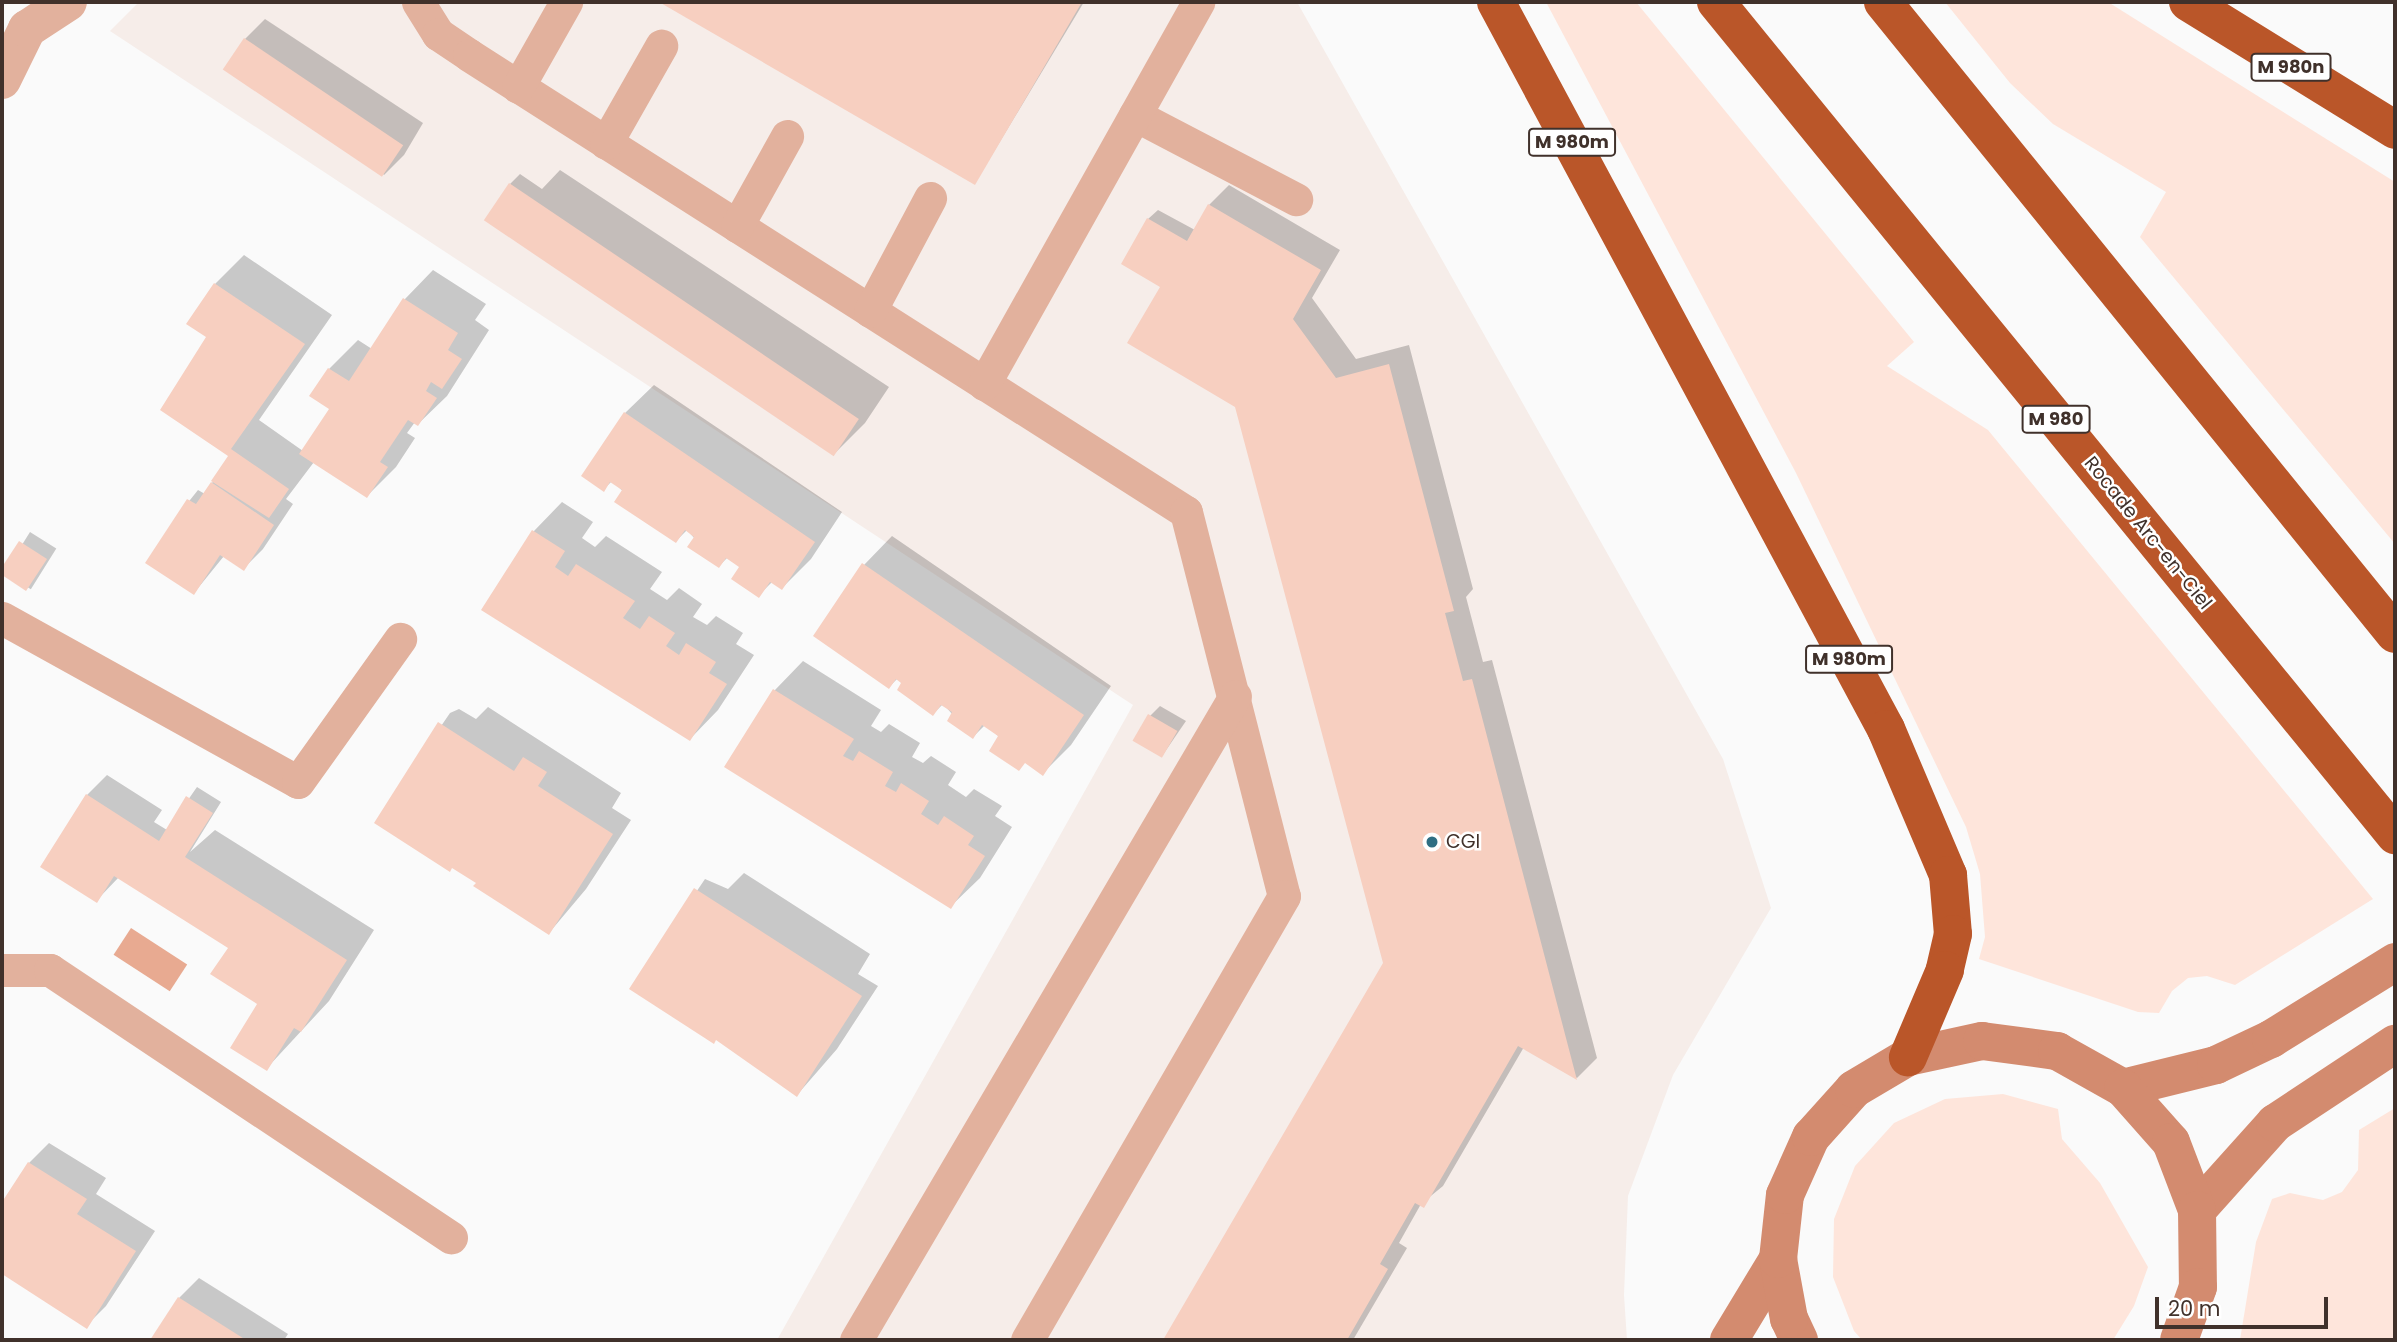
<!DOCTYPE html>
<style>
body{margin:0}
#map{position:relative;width:2397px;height:1342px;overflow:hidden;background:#fafafa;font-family:Poppins,sans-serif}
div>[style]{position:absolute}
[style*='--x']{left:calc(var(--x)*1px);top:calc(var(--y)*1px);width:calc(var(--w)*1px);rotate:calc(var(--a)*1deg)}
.built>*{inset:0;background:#f6ede9}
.green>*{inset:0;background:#fee5db}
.water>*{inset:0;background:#e8aa91;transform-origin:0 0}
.shadow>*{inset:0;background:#0003;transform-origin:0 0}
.building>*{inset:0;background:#f7cfc0;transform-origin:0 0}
.lane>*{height:33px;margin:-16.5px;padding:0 16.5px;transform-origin:16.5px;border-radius:16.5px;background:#e2b19d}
.street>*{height:38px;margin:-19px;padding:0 19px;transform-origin:19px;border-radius:19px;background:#e2b19d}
.secondary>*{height:38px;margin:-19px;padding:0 19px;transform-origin:19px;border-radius:19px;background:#d38b6f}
.highway>*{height:38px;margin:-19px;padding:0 19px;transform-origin:19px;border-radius:19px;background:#ba5629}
.dots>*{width:19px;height:19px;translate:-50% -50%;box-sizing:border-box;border:4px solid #fff;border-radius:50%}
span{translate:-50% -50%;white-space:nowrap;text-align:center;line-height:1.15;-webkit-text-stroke:5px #fff;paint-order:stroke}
.shield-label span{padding:2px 5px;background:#fff;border:2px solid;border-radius:5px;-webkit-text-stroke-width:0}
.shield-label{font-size:18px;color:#40312b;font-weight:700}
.street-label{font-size:19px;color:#40312b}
.poi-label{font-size:19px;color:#40312b}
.left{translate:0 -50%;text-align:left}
.frame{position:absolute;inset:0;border:4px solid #40312b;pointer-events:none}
.scale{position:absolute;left:2155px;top:1297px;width:173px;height:32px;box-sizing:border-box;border:4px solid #40312b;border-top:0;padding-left:9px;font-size:21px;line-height:24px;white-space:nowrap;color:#40312b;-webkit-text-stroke:5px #fff;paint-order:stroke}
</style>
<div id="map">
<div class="built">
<div style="clip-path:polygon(139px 2px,1297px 2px,1723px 759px,1771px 908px,1673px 1075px,1628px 1196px,1624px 1295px,1627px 1340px,777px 1340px,1133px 705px,110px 31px)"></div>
</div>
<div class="green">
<div style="clip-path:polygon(1546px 2px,1636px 2px,1914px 342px,1887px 366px,1988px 430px,2373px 899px,2235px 985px,2207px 976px,2188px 978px,2172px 991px,2159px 1013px,2138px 1012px,1979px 959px,1985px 937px,1980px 874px,1966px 827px,1796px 473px)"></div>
<div style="clip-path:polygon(1945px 2px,2108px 2px,2395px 182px,2395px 544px,2140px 237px,2166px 192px,2053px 124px,2010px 83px)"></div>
<div style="clip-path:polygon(2003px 1094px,2058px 1109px,2062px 1139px,2100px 1183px,2148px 1267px,2134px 1306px,2113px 1340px,1862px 1340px,1854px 1331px,1833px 1277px,1834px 1219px,1855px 1166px,1894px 1123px,1945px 1099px)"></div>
<div style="clip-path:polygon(2395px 1108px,2395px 1340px,2240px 1340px,2256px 1242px,2272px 1199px,2290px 1193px,2323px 1200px,2342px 1192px,2358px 1170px,2359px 1130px)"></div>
</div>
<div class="water">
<div style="left:131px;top:928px;width:67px;height:32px;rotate:33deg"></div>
</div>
<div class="shadow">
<div style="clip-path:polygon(662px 2px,1084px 2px,975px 183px)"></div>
<div style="clip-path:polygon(265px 19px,423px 123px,404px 155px,384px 175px,245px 39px)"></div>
<div style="clip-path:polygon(560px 170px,889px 387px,865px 423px,836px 452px,510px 184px,520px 174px,542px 189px)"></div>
<div style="clip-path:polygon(1229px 185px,1340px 250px,1312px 298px,1356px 359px,1409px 345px,1473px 589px,1466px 597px,1483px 662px,1492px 660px,1597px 1058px,1577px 1078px,1524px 1047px,1443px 1186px,1421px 1204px,1399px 1243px,1407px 1248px,1353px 1340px,1165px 1340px,1384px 964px,1237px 406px,1162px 287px,1148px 219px,1158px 210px,1195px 230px,1209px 205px)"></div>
<div style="clip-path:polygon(244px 255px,332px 315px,259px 420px,303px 451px,331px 409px,329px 369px,358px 340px,372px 349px,405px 299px,433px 270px,486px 304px,475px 320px,489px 330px,447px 396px,418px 424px,415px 422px,407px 433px,415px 438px,396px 467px,367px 496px,314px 462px,286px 499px,293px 504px,263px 549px,243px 569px,224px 556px,194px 593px,178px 515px,198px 490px,205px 494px,230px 455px,209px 337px,189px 323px,215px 284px)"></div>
<div style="clip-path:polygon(654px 385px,842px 512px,811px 559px,782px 588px,772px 582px,759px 595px,741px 566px,728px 557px,719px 566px,687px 530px,676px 541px,612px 481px,603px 490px,625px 413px)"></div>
<div style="clip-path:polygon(562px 502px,593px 522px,582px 538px,595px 547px,606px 536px,662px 572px,650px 589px,667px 600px,679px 588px,702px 604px,693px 617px,707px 625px,716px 616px,743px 633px,736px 644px,754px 655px,718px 710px,690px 739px,484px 610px,534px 531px)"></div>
<div style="left:30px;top:532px;width:31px;height:48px;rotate:32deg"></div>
<div style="clip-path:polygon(892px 536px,1111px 686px,1071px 745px,1043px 773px,985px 725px,973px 737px,943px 704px,933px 714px,898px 678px,889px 687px,864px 565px)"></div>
<div style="clip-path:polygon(803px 661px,881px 710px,871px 726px,881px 732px,889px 724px,920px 743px,912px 757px,923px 763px,931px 756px,956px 772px,948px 785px,966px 797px,974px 789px,1002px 806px,995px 816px,1012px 827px,980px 878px,951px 906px,727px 766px,775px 690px)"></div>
<div style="clip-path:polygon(1160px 706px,1186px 721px,1162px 756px,1150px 716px)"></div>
<div style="clip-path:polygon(488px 707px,621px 793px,612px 808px,631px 820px,586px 889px,549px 933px,385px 808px,450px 713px,459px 709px,476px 719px)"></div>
<div style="clip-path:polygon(107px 775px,162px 810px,154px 822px,167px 830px,197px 787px,221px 802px,190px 852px,215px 830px,374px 930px,329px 1001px,267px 1068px,259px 1004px,230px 947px,119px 877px,97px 900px,87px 795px)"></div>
<div style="clip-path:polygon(744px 873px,870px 954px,858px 974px,878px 986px,837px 1049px,797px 1095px,642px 972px,705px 879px,728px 889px)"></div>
<div style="clip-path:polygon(49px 1143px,106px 1178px,96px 1194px,155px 1231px,106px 1306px,86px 1326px,2px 1272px,2px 1206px,29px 1163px)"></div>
<div style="clip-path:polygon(199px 1278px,288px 1334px,284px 1340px,152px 1340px,179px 1298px)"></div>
</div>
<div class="building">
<div style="clip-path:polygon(659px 2px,1082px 2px,975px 185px)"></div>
<div style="left:244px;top:38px;width:192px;height:38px;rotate:34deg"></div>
<div style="left:509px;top:183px;width:422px;height:45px;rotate:34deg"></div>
<div style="clip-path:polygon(1208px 204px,1321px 270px,1293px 319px,1336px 378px,1389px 364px,1454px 611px,1445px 613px,1463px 681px,1472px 679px,1577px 1080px,1518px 1046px,1424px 1208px,1415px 1203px,1380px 1264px,1388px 1269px,1347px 1340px,1163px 1340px,1383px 963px,1235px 407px,1127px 343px,1160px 287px,1121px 264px,1147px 218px,1187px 241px)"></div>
<div style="clip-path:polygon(214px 283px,305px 344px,231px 449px,289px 489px,269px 518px,211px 481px,228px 456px,160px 410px,206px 337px,186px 324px)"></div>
<div style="clip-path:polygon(403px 298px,458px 333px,448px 350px,462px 359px,442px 389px,431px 382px,426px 391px,437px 398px,418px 426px,408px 420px,380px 462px,388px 467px,367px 498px,299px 454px,329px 409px,309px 396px,328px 368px,349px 381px)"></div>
<div style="clip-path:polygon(624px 412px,815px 542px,782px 590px,770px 582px,759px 598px,731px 579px,739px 567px,726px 558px,719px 568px,687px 547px,694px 537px,685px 530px,676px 543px,614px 502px,622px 490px,610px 482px,604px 492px,581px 476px)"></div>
<div style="clip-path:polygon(211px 482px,274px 525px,244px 571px,220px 555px,194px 595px,145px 563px,187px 499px,196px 504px)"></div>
<div style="clip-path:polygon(532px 530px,565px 551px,555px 567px,568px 576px,576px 564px,635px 601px,623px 618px,640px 629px,649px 616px,675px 633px,666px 646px,679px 655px,686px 643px,716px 662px,709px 673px,727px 684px,690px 741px,481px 610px)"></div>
<div style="clip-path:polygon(19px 541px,47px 559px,26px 591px,2px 575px,2px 567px)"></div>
<div style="clip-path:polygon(862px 563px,1084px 715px,1043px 776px,1025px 763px,1019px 771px,989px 751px,998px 736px,982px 725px,973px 739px,947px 721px,952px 712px,941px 705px,933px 716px,897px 690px,901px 683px,896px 679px,889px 689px,813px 636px)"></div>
<div style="clip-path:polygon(773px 689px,854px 739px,843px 756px,853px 761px,859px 751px,893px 772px,885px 786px,896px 792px,901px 783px,929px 801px,921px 814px,938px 825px,944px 816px,974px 836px,968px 845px,985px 856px,951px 909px,724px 767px)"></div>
<div style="left:1148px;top:714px;width:34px;height:31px;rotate:30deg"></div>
<div style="clip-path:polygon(438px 722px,514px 771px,523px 757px,547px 772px,538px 786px,613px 834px,549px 935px,473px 886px,476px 883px,452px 868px,450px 872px,374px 823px)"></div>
<div style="clip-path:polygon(86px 794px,159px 841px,186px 796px,213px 813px,185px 857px,347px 960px,301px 1032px,294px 1028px,267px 1071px,230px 1048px,257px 1004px,210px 974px,228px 948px,114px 876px,97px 903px,40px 867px)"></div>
<div style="clip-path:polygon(694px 888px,862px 996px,797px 1097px,716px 1040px,714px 1044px,629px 989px)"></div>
<div style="clip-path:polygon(28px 1162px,87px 1199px,77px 1214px,136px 1251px,87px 1329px,2px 1274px,2px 1202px)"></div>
<div style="clip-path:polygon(178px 1297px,246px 1340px,150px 1340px)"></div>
</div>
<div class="lane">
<div style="--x:418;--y:2;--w:38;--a:58"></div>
<div style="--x:438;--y:34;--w:37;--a:34"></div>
<div style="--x:469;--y:55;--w:850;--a:32.51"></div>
<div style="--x:1186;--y:512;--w:396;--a:75.7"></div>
<div style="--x:1284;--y:896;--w:513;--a:120.06"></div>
<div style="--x:518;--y:87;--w:98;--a:-60.5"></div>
<div style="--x:1135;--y:115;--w:182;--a:27.6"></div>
<div style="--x:606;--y:143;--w:112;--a:-60.4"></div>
<div style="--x:737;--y:226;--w:103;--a:-60.9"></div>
<div style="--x:870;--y:311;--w:128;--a:-62"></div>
<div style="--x:984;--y:384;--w:438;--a:-60.7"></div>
<div style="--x:2;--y:618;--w:338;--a:29"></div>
<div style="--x:298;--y:782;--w:176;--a:-54.5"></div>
<div style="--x:2;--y:970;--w:48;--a:0"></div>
<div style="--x:50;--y:970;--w:482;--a:33.7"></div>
<div style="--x:856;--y:1340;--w:747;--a:-59.52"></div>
</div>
<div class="street">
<div style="--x:2;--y:80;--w:57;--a:-63.9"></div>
<div style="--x:27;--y:29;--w:49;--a:-33.4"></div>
</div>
<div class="secondary">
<div style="--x:2123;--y:1088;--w:96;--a:-13.9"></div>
<div style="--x:2216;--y:1065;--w:61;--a:-25.3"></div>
<div style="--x:2271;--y:1039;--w:146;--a:-31.8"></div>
<div style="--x:2197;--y:1210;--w:117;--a:-48.1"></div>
<div style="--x:2275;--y:1123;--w:144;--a:-33.4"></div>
<div style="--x:1729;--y:1340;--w:95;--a:-58.8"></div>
<div style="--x:1799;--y:1340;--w:23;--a:-115"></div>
<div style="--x:1789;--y:1319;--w:61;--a:-100.4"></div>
<div style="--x:1778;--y:1259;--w:64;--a:-83.8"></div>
<div style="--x:1785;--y:1195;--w:64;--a:-65.9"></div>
<div style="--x:1811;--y:1137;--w:64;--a:-48.1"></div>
<div style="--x:1854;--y:1089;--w:63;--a:-30.7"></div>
<div style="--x:1908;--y:1057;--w:76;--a:-12.2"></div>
<div style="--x:1982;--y:1041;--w:76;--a:7.6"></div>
<div style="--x:2057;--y:1051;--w:76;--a:29.3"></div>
<div style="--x:2123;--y:1088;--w:72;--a:48.4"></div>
<div style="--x:2171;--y:1142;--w:73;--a:69.1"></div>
<div style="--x:2197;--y:1210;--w:77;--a:89.3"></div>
<div style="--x:2198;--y:1287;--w:56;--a:109.7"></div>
</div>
<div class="highway">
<div style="--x:1496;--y:2;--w:825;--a:61.79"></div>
<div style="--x:1886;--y:729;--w:159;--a:67"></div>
<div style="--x:1948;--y:875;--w:59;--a:85.2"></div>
<div style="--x:1953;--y:934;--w:37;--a:103"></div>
<div style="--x:1945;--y:970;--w:95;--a:113"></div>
<div style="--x:1716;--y:2;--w:1075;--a:50.82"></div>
<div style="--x:1883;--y:2;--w:813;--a:50.99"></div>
<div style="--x:2188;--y:2;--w:243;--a:31.7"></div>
</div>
<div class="dots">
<div style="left:1432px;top:842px;background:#2f6e83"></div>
</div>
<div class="shield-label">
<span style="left:2291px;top:67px">M 980n</span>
<span style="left:1572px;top:142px">M 980m</span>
<span style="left:2056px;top:419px">M 980</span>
<span style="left:1849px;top:659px">M 980m</span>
</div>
<div class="street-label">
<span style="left:2148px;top:533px;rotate:51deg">Rocade Arc-en-Ciel</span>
</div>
<div class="poi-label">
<span class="left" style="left:1446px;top:842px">CGI</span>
</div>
<div class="frame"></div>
<div class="scale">20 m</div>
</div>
